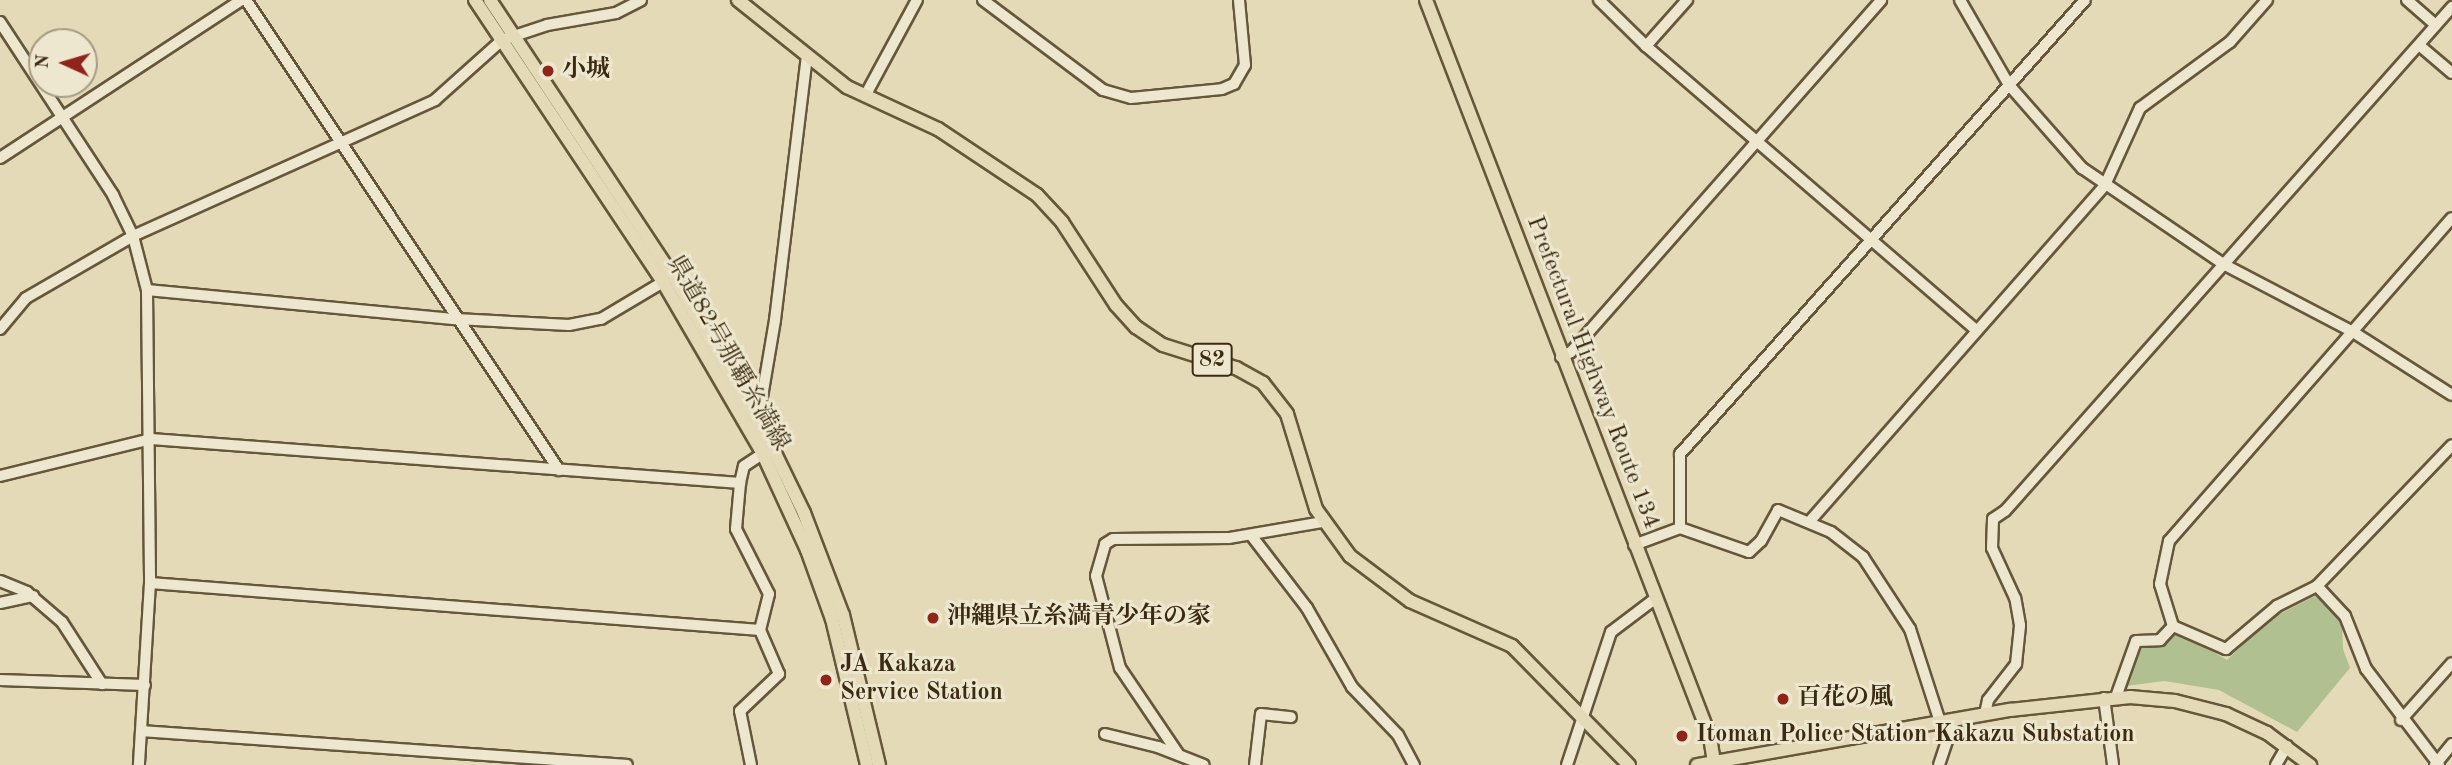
<!DOCTYPE html>
<meta charset="utf-8">
<style>
body{margin:0}
#map{position:relative;width:2452px;height:765px;overflow:hidden;background:#e4dab7;font-family:"Old Standard TT","Noto Serif JP",serif}
div>[style]{position:absolute}
[style*='--x']{left:calc(var(--x)*1px);top:calc(var(--y)*1px);width:calc(var(--w)*1px);rotate:calc(var(--a)*1deg)}
.green>*{inset:0;background:#b1c091}
.roads{filter:drop-shadow(2px 0 #66573b) drop-shadow(-2px 0 #66573b) drop-shadow(0 2px #66573b) drop-shadow(0 -2px #66573b)}
.minor>*{height:10px;margin:-5px;padding:0 5px;transform-origin:5px;border-radius:5px;background:#ede7d0}
.major>*{height:12px;margin:-6px;padding:0 6px;transform-origin:6px;border-radius:6px;background:#e4dab7}
.dots>*{width:19px;height:19px;translate:-50% -50%;box-sizing:border-box;border:4px solid #ede7d0;border-radius:50%}
span{translate:-50% -50%;white-space:nowrap;text-align:center;line-height:1.15;-webkit-text-stroke:6px #ede7d0;paint-order:stroke}
.shield-label span{padding:2px 5px;background:#ede7d0;border:2px solid;border-radius:5px;-webkit-text-stroke-width:0}
.shield-label{font-size:23px;color:#3c2b12;font-weight:700}
.poi-label{font-size:24px;color:#3c2b12;font-weight:700}
.left{translate:0 -50%;text-align:left}
.street-label{font-size:24px;color:#3c2b12}
.north{position:absolute;left:28px;top:28px;width:70px;height:70px;box-sizing:border-box;background:#ede7d0;border:2px solid #a69c84;border-radius:50%;rotate:274deg;font-size:19px;font-weight:700;line-height:28px;text-align:center;color:#3c2b12}
.north::after{content:'';display:block;margin:auto;width:24px;height:32px;background:#8f2418;clip-path:polygon(50% 0,100% 100%,50% 72%,0 100%)}
</style>
<div id="map">
<div class="green">
<div style="clip-path:polygon(2315px 596px,2327px 603px,2342px 624px,2343px 649px,2350px 668px,2297px 732px,2219px 690px,2164px 681px,2126px 686px,2139px 644px,2168px 639px,2175px 629px,2227px 660px,2266px 621px)"></div>
</div>
<div class="roads">
<div class="minor">
<div style="--x:246;--y:0;--w:565;--a:56.34"></div>
<div style="--x:983;--y:0;--w:150;--a:36.9"></div>
<div style="--x:1103;--y:90;--w:29;--a:16"></div>
<div style="--x:1131;--y:98;--w:91;--a:-5.6"></div>
<div style="--x:1222;--y:89;--w:13;--a:-23"></div>
<div style="--x:1234;--y:84;--w:22;--a:-60"></div>
<div style="--x:1245;--y:65;--w:65;--a:-95.3"></div>
<div style="--x:1599;--y:0;--w:66;--a:44.4"></div>
<div style="--x:1646;--y:46;--w:435;--a:40.7"></div>
<div style="--x:1960;--y:0;--w:98;--a:60"></div>
<div style="--x:2009;--y:85;--w:111;--a:48.7"></div>
<div style="--x:2082;--y:168;--w:171;--a:34.2"></div>
<div style="--x:2223;--y:264;--w:147;--a:27.6"></div>
<div style="--x:2353;--y:332;--w:117;--a:32.5"></div>
<div style="--x:2407;--y:0;--w:38;--a:41"></div>
<div style="--x:0;--y:22;--w:207;--a:56.8"></div>
<div style="--x:113;--y:195;--w:46;--a:64"></div>
<div style="--x:133;--y:236;--w:56;--a:75.5"></div>
<div style="--x:147;--y:290;--w:293;--a:89.4"></div>
<div style="--x:150;--y:583;--w:182;--a:93.5"></div>
<div style="--x:2419;--y:45;--w:43;--a:40.3"></div>
<div style="--x:1646;--y:46;--w:62;--a:-48.3"></div>
<div style="--x:865;--y:96;--w:109;--a:-61.6"></div>
<div style="--x:0;--y:158;--w:288;--a:-33.2"></div>
<div style="--x:147;--y:290;--w:310;--a:5.4"></div>
<div style="--x:456;--y:319;--w:113;--a:3"></div>
<div style="--x:569;--y:325;--w:33;--a:-11"></div>
<div style="--x:601;--y:319;--w:72;--a:-30.8"></div>
<div style="--x:0;--y:329;--w:40;--a:-50"></div>
<div style="--x:26;--y:298;--w:124;--a:-30.1"></div>
<div style="--x:133;--y:236;--w:331;--a:-24.2"></div>
<div style="--x:435;--y:100;--w:90;--a:-41.8"></div>
<div style="--x:502;--y:40;--w:47;--a:-18.4"></div>
<div style="--x:547;--y:25;--w:70;--a:-9.9"></div>
<div style="--x:616;--y:13;--w:28;--a:-27"></div>
<div style="--x:1561;--y:357;--w:11;--a:-27"></div>
<div style="--x:1571;--y:352;--w:469;--a:-48.6"></div>
<div style="--x:753;--y:412;--w:17;--a:-59"></div>
<div style="--x:762;--y:397;--w:78;--a:-80.4"></div>
<div style="--x:775;--y:320;--w:265;--a:-83.1"></div>
<div style="--x:0;--y:476;--w:155;--a:-13.8"></div>
<div style="--x:151;--y:439;--w:591;--a:4.27"></div>
<div style="--x:1810;--y:521;--w:447;--a:-48.7"></div>
<div style="--x:2105;--y:185;--w:85;--a:-65.6"></div>
<div style="--x:2140;--y:108;--w:112;--a:-36.3"></div>
<div style="--x:2230;--y:42;--w:56;--a:-48.6"></div>
<div style="--x:1680;--y:528;--w:74;--a:-90"></div>
<div style="--x:1680;--y:454;--w:608;--a:-48.26"></div>
<div style="--x:1251;--y:535;--w:92;--a:52.5"></div>
<div style="--x:1307;--y:608;--w:91;--a:60.3"></div>
<div style="--x:1352;--y:687;--w:66;--a:46.2"></div>
<div style="--x:1398;--y:735;--w:34;--a:62"></div>
<div style="--x:1634;--y:545;--w:49;--a:-20.3"></div>
<div style="--x:1680;--y:528;--w:73;--a:19.2"></div>
<div style="--x:1749;--y:552;--w:16;--a:-43"></div>
<div style="--x:1761;--y:541;--w:35;--a:-61"></div>
<div style="--x:1778;--y:510;--w:57;--a:22.5"></div>
<div style="--x:1831;--y:532;--w:41;--a:38"></div>
<div style="--x:1863;--y:557;--w:86;--a:56.9"></div>
<div style="--x:1910;--y:629;--w:98;--a:72.1"></div>
<div style="--x:0;--y:581;--w:29;--a:22"></div>
<div style="--x:27;--y:592;--w:46;--a:40.6"></div>
<div style="--x:62;--y:622;--w:74;--a:57.2"></div>
<div style="--x:150;--y:583;--w:612;--a:4.41"></div>
<div style="--x:0;--y:603;--w:34;--a:-12"></div>
<div style="--x:2173;--y:626;--w:58;--a:23.5"></div>
<div style="--x:2226;--y:649;--w:67;--a:-40.1"></div>
<div style="--x:2277;--y:606;--w:45;--a:-26.6"></div>
<div style="--x:0;--y:680;--w:145;--a:2"></div>
<div style="--x:2116;--y:697;--w:59;--a:-70.3"></div>
<div style="--x:2136;--y:641;--w:24;--a:-2"></div>
<div style="--x:2160;--y:640;--w:19;--a:-47"></div>
<div style="--x:2173;--y:626;--w:44;--a:-107.2"></div>
<div style="--x:2160;--y:584;--w:44;--a:-78.2"></div>
<div style="--x:2169;--y:541;--w:429;--a:-48.8"></div>
<div style="--x:2104;--y:698;--w:68;--a:82.3"></div>
<div style="--x:1985;--y:714;--w:14;--a:-78"></div>
<div style="--x:1988;--y:700;--w:46;--a:-52.1"></div>
<div style="--x:2016;--y:664;--w:39;--a:-84"></div>
<div style="--x:2020;--y:625;--w:27;--a:-100"></div>
<div style="--x:2015;--y:598;--w:55;--a:-114.7"></div>
<div style="--x:1992;--y:548;--w:29;--a:-88"></div>
<div style="--x:1993;--y:519;--w:14;--a:-34"></div>
<div style="--x:2005;--y:511;--w:674;--a:-48.43"></div>
<div style="--x:2401;--y:720;--w:76;--a:-48.2"></div>
<div style="--x:142;--y:731;--w:486;--a:4"></div>
<div style="--x:1105;--y:734;--w:55;--a:13.8"></div>
<div style="--x:1158;--y:747;--w:49;--a:21.4"></div>
<div style="--x:1179;--y:755;--w:105;--a:-124.1"></div>
<div style="--x:1120;--y:668;--w:95;--a:-104.6"></div>
<div style="--x:1096;--y:576;--w:33;--a:-74"></div>
<div style="--x:1105;--y:544;--w:9;--a:-32"></div>
<div style="--x:1113;--y:539;--w:116;--a:-0.5"></div>
<div style="--x:1229;--y:538;--w:95;--a:-9.7"></div>
<div style="--x:751;--y:765;--w:55;--a:-101.5"></div>
<div style="--x:740;--y:711;--w:54;--a:-43.5"></div>
<div style="--x:779;--y:674;--w:48;--a:-113.4"></div>
<div style="--x:760;--y:630;--w:37;--a:-76"></div>
<div style="--x:769;--y:594;--w:73;--a:-116.9"></div>
<div style="--x:736;--y:529;--w:46;--a:-85"></div>
<div style="--x:740;--y:483;--w:17;--a:-77"></div>
<div style="--x:744;--y:466;--w:42;--a:-33.3"></div>
<div style="--x:1255;--y:765;--w:51;--a:-83.3"></div>
<div style="--x:1261;--y:714;--w:30;--a:6"></div>
<div style="--x:1567;--y:765;--w:140;--a:-71.7"></div>
<div style="--x:1611;--y:632;--w:56;--a:-37.1"></div>
<div style="--x:1939;--y:765;--w:47;--a:-71.6"></div>
<div style="--x:2276;--y:765;--w:22;--a:-60"></div>
<div style="--x:2435;--y:765;--w:27;--a:-51"></div>
<div style="--x:2439;--y:765;--w:121;--a:-127.2"></div>
<div style="--x:2366;--y:669;--w:57;--a:-111.6"></div>
<div style="--x:2345;--y:616;--w:41;--a:-133"></div>
<div style="--x:2317;--y:586;--w:195;--a:-46.2"></div>
</div>
<div class="major">
<div style="--x:475;--y:0;--w:339;--a:56.3"></div>
<div style="--x:663;--y:282;--w:197;--a:59.8"></div>
<div style="--x:762;--y:452;--w:108;--a:65.3"></div>
<div style="--x:807;--y:550;--w:73;--a:70.1"></div>
<div style="--x:832;--y:619;--w:150;--a:76.5"></div>
<div style="--x:490;--y:0;--w:331;--a:56.5"></div>
<div style="--x:673;--y:276;--w:198;--a:59.9"></div>
<div style="--x:772;--y:447;--w:73;--a:64.1"></div>
<div style="--x:804;--y:513;--w:109;--a:69.1"></div>
<div style="--x:843;--y:615;--w:154;--a:76.5"></div>
<div style="--x:738;--y:0;--w:139;--a:38.6"></div>
<div style="--x:847;--y:87;--w:100;--a:24.8"></div>
<div style="--x:938;--y:129;--w:119;--a:33.7"></div>
<div style="--x:1037;--y:195;--w:37;--a:47"></div>
<div style="--x:1062;--y:222;--w:99;--a:57"></div>
<div style="--x:1116;--y:305;--w:30;--a:48"></div>
<div style="--x:1136;--y:327;--w:32;--a:34"></div>
<div style="--x:1163;--y:345;--w:77;--a:17.5"></div>
<div style="--x:1236;--y:368;--w:31;--a:29"></div>
<div style="--x:1263;--y:383;--w:39;--a:52"></div>
<div style="--x:1287;--y:414;--w:99;--a:73"></div>
<div style="--x:1316;--y:509;--w:58;--a:54.1"></div>
<div style="--x:1350;--y:556;--w:75;--a:36.9"></div>
<div style="--x:1410;--y:601;--w:111;--a:23.8"></div>
<div style="--x:1512;--y:646;--w:167;--a:45.5"></div>
<div style="--x:1426;--y:0;--w:790;--a:68.93"></div>
<div style="--x:1710;--y:737;--w:25;--a:81"></div>
<div style="--x:1697;--y:765;--w:318;--a:-10"></div>
<div style="--x:2010;--y:710;--w:121;--a:-6.2"></div>
<div style="--x:2130;--y:697;--w:45;--a:5.1"></div>
<div style="--x:2175;--y:701;--w:53;--a:14.3"></div>
<div style="--x:2226;--y:714;--w:45;--a:24.9"></div>
<div style="--x:2267;--y:733;--w:54;--a:36.7"></div>
</div>
</div>
<div class="dots">
<div style="left:548px;top:71px;background:#8f2418"></div>
<div style="left:933px;top:618px;background:#8f2418"></div>
<div style="left:826px;top:680px;background:#8f2418"></div>
<div style="left:1783px;top:699px;background:#8f2418"></div>
<div style="left:1682px;top:736px;background:#8f2418"></div>
</div>
<div class="shield-label">
<span style="left:1212px;top:360px">82</span>
</div>
<div class="poi-label">
<span class="left" style="left:562px;top:71px">小城</span>
<span class="left" style="left:947px;top:618px">沖縄県立糸満青少年の家</span>
<span class="left" style="left:840px;top:680px">JA Kakaza<br>Service Station</span>
<span class="left" style="left:1797px;top:699px">百花の風</span>
<span class="left" style="left:1696px;top:736px">Itoman Police Station Kakazu Substation</span>
</div>
<div class="street-label">
<span style="left:727px;top:354px;rotate:60deg">県道82号那覇糸満線</span>
<span style="left:1592px;top:373px;rotate:69deg">Prefectural Highway Route 134</span>
</div>
<div class="north">N</div>
</div>
